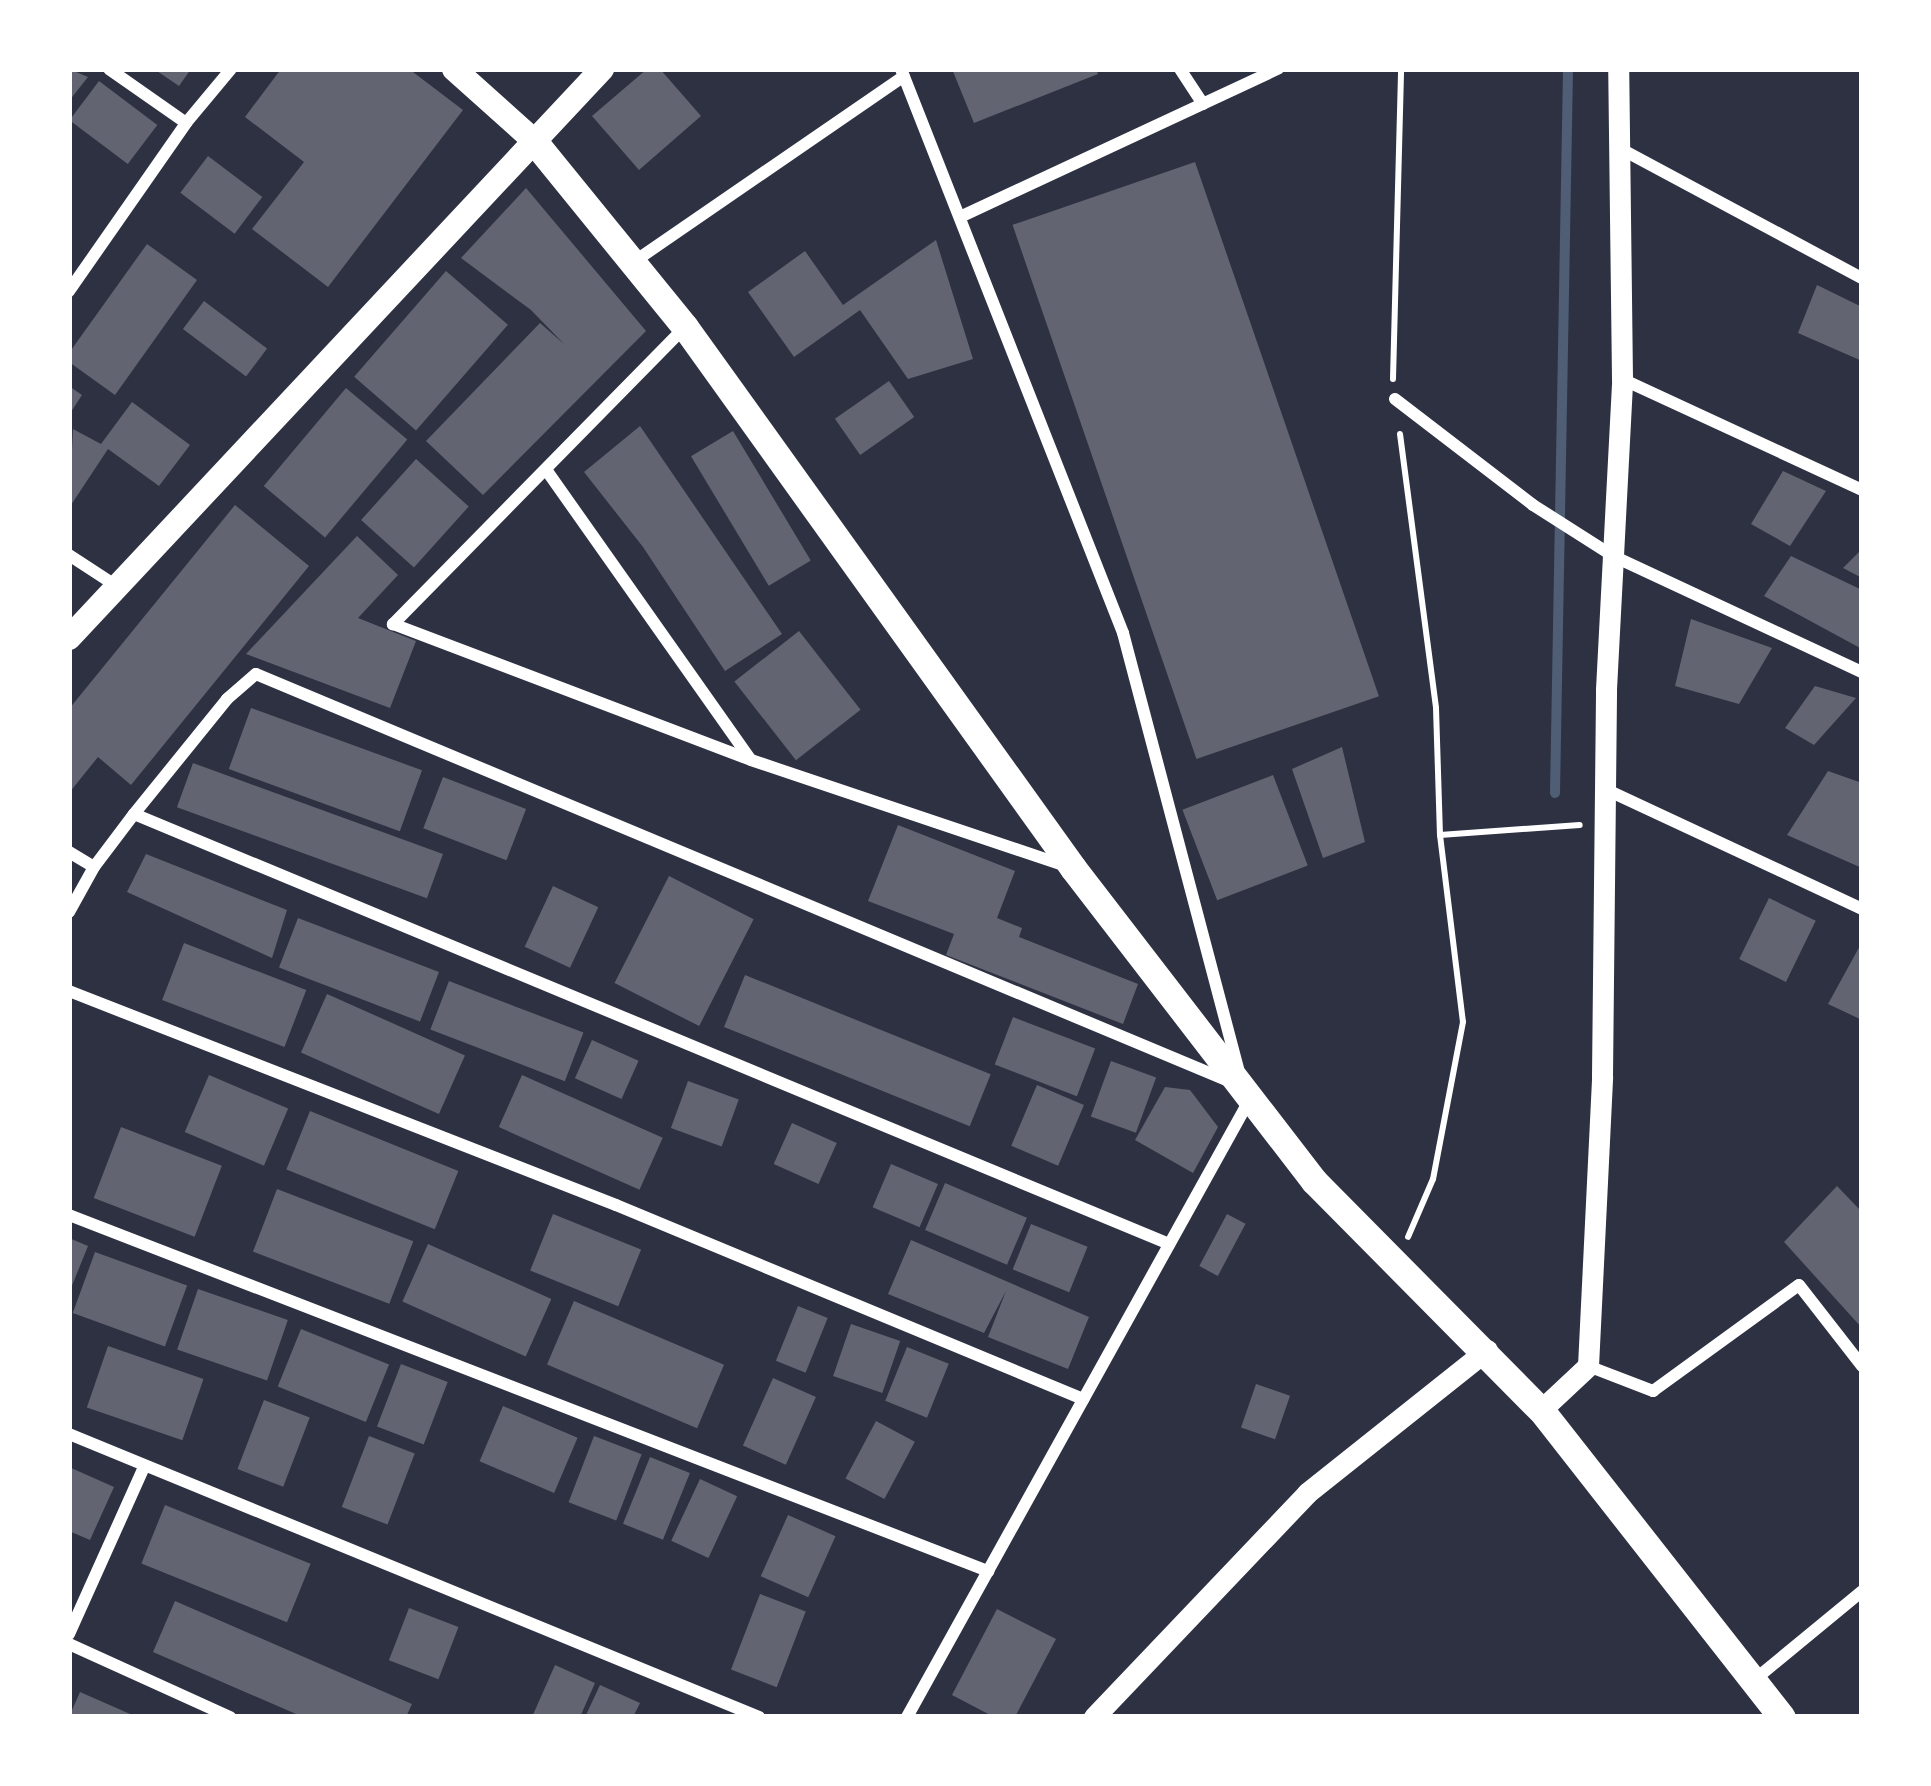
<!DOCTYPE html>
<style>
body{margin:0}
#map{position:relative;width:1931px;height:1786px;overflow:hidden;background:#2d3142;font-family:"Work Sans",sans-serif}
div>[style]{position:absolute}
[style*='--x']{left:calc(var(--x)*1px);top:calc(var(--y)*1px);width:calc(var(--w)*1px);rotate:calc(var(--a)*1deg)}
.stream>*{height:10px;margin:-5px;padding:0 5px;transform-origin:5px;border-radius:5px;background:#4f5d75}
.building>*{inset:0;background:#626471;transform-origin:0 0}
.path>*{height:6px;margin:-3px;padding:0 3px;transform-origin:3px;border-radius:3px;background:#fff}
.minor>*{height:12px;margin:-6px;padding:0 6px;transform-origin:6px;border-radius:6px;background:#fff}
.tertiary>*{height:21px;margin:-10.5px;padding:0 10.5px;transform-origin:10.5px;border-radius:10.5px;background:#fff}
.secondary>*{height:24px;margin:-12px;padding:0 12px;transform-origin:12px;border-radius:12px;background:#fff}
.primary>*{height:27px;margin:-13.5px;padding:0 13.5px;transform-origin:13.5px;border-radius:13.5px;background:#fff}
span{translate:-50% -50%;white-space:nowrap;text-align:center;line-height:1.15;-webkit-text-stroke:9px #fff;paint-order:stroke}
.frame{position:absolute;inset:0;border:72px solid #fff;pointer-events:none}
</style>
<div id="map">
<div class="stream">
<div style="--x:1555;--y:793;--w:724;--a:-88.97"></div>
</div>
<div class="building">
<div style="clip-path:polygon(69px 69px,88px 77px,69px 101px)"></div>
<div style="clip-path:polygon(154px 69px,191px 69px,179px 86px)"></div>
<div style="clip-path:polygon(281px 69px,409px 69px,463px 110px,328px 287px,252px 229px,304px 162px,245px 117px)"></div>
<div style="clip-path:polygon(647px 69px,660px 69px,701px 116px,639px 170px,592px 116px)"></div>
<div style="clip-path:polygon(952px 69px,1096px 69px,1098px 74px,974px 123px)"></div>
<div style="left:99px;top:81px;width:73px;height:49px;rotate:37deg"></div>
<div style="left:208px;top:156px;width:68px;height:46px;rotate:37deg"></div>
<div style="left:1195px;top:162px;width:565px;height:193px;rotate:71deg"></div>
<div style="clip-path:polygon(526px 188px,646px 331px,483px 495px,426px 441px,540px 323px,564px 344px,531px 310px,461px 258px)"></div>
<div style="clip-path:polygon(936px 240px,973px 359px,908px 379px,860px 310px,794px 357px,748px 292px,805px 251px,843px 305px)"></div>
<div style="clip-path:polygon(147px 244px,197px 280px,115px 395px,69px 362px,69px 353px)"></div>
<div style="left:446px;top:271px;width:82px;height:140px;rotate:41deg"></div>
<div style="clip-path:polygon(1817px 285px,1862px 307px,1862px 361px,1798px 333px)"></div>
<div style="left:204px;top:301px;width:79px;height:35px;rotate:37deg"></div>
<div style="left:889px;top:381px;width:44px;height:66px;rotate:55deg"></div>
<div style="clip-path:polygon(69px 386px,82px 395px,69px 415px)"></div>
<div style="left:346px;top:388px;width:80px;height:128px;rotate:40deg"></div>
<div style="clip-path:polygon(132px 402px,190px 445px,159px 486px,108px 449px,69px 508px,73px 429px,101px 444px)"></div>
<div style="clip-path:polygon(640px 426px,782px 634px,725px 671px,643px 547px,584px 472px)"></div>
<div style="left:733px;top:431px;width:151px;height:49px;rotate:59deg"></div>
<div style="left:416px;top:459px;width:71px;height:82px;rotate:42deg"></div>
<div style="clip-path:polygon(1783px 471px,1826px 491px,1790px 546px,1751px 524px)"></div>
<div style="clip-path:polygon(235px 505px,309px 566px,131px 785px,98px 757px,69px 793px,69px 709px)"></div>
<div style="clip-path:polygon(357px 536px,398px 575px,358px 618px,416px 641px,390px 708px,246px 654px)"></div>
<div style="clip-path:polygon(1862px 549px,1862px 578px,1843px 568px)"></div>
<div style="clip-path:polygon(1791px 556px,1862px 590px,1862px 649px,1764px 596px)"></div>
<div style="clip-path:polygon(1691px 619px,1772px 648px,1739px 704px,1675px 686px)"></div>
<div style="left:799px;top:631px;width:100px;height:82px;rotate:52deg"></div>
<div style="clip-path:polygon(1815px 686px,1856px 698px,1814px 745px,1785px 728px)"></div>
<div style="left:251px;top:708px;width:182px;height:65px;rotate:20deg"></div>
<div style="clip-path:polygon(1342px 747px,1365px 842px,1323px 858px,1292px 769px)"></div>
<div style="left:193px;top:763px;width:266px;height:47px;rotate:20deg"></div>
<div style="clip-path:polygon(1828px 771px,1862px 783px,1862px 868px,1787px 835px)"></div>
<div style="left:1273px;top:775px;width:97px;height:97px;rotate:69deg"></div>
<div style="left:443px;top:777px;width:89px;height:55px;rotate:21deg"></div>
<div style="clip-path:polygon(898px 825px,1015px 871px,997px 918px,1022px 928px,1019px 937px,1138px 984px,1123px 1024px,946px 955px,954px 934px,868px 901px)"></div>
<div style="clip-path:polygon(146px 854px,287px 910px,272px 958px,127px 892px)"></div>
<div style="left:669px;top:876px;width:95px;height:120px;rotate:27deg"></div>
<div style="left:553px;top:886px;width:50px;height:67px;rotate:25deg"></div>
<div style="left:1769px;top:898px;width:52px;height:68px;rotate:26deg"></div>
<div style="left:298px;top:918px;width:151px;height:53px;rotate:21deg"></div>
<div style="clip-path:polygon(1862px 942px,1862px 1020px,1828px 1004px)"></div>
<div style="left:184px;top:943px;width:131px;height:61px;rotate:21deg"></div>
<div style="left:745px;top:975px;width:265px;height:56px;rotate:22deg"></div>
<div style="left:449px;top:981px;width:144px;height:52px;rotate:21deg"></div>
<div style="left:327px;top:994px;width:151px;height:64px;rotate:24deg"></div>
<div style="left:1013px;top:1017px;width:88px;height:51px;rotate:21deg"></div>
<div style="left:592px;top:1040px;width:51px;height:42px;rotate:24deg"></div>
<div style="left:1111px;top:1061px;width:48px;height:59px;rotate:20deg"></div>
<div style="left:209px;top:1075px;width:86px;height:62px;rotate:23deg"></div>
<div style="left:522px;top:1075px;width:154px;height:57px;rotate:24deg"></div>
<div style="left:688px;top:1081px;width:54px;height:50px;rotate:20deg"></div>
<div style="left:1037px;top:1085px;width:51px;height:66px;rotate:23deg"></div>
<div style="clip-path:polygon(1165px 1087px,1190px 1090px,1218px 1127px,1193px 1173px,1135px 1140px)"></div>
<div style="left:310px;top:1111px;width:160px;height:63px;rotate:22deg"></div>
<div style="left:792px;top:1123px;width:49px;height:45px;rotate:24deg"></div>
<div style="left:121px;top:1127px;width:108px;height:76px;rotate:21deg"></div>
<div style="left:891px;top:1164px;width:51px;height:47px;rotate:23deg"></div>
<div style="left:945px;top:1183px;width:89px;height:51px;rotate:23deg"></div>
<div style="clip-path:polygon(1837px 1186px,1862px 1212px,1862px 1328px,1784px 1242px)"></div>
<div style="left:277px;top:1189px;width:146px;height:67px;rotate:21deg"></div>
<div style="left:553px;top:1214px;width:95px;height:61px;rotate:22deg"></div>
<div style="left:1227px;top:1214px;width:21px;height:59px;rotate:28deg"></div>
<div style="left:1031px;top:1224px;width:61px;height:49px;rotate:22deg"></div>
<div style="clip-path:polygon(69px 1238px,88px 1246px,69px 1293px)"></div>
<div style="clip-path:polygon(911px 1240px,1089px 1317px,1068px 1369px,988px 1337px,1006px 1291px,984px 1333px,888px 1294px)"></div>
<div style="left:428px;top:1244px;width:135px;height:63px;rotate:24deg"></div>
<div style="left:95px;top:1252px;width:98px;height:65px;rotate:20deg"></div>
<div style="left:198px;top:1289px;width:95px;height:64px;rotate:19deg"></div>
<div style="left:574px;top:1301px;width:163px;height:69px;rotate:23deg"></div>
<div style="left:798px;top:1306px;width:32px;height:59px;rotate:22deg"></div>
<div style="left:851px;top:1324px;width:52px;height:55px;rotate:19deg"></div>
<div style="left:301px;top:1329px;width:95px;height:62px;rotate:22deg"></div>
<div style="left:108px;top:1346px;width:101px;height:65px;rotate:19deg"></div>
<div style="left:907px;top:1347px;width:45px;height:58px;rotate:22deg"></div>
<div style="left:401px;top:1364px;width:50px;height:67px;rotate:21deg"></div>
<div style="left:773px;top:1378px;width:47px;height:74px;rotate:24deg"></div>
<div style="left:1256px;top:1384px;width:36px;height:46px;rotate:19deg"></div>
<div style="left:264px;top:1400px;width:49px;height:74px;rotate:21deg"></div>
<div style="left:503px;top:1406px;width:81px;height:60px;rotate:23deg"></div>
<div style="left:876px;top:1421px;width:44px;height:65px;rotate:28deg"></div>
<div style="left:369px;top:1436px;width:49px;height:76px;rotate:21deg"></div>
<div style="left:594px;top:1436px;width:51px;height:71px;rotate:21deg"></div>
<div style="left:650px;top:1457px;width:43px;height:72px;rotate:22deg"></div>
<div style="clip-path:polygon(69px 1467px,114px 1487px,90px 1540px,69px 1531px)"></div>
<div style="left:700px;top:1479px;width:41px;height:68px;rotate:25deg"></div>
<div style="left:165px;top:1505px;width:157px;height:63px;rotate:22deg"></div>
<div style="left:788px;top:1515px;width:52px;height:67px;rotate:24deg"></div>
<div style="left:760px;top:1594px;width:49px;height:81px;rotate:21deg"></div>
<div style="clip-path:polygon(175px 1601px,412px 1704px,406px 1717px,303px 1717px,153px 1652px)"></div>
<div style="left:409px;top:1608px;width:53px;height:56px;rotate:21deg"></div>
<div style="clip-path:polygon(997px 1609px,1056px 1639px,1015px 1717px,994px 1717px,952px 1695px)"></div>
<div style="clip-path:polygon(555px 1665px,595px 1683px,580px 1717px,532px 1717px)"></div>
<div style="clip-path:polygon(600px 1685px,640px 1703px,633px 1717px,585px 1717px)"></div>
<div style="clip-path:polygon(80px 1692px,137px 1717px,69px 1717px)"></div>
</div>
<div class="path">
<div style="--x:1393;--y:379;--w:310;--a:-88.5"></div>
<div style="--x:1400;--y:434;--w:276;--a:82.5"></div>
<div style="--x:1436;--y:708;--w:127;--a:88.2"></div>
<div style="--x:1440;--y:835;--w:188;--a:83"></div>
<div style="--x:1463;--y:1022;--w:160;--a:100.8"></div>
<div style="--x:1433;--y:1179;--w:63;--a:113.3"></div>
<div style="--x:1440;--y:835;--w:140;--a:-4.1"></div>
</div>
<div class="minor">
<div style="--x:109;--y:69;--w:94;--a:35"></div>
<div style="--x:901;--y:69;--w:606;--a:68.51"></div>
<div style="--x:1123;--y:633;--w:451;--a:75.2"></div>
<div style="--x:1180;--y:69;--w:42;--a:56.7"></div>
<div style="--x:1621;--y:149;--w:273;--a:28.2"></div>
<div style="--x:960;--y:217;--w:351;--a:-25"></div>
<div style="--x:635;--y:261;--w:326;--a:-34.5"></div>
<div style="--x:69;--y:291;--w:205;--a:-55.1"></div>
<div style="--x:186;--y:123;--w:70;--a:-50.2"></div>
<div style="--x:685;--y:327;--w:417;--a:134.5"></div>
<div style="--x:393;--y:624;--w:383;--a:20.8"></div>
<div style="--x:751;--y:760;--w:332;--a:18.6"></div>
<div style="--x:1622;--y:379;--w:264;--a:24.8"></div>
<div style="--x:1395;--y:399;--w:174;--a:37.5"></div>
<div style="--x:1533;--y:505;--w:95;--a:32.5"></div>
<div style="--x:1613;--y:556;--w:275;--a:25"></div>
<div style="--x:547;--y:471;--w:352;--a:54.8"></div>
<div style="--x:69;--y:555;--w:59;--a:33.1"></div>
<div style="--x:1607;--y:790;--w:281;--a:25"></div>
<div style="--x:134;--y:814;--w:1121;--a:22.56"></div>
<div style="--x:69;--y:852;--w:29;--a:31"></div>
<div style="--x:69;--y:912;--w:51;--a:-60.9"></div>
<div style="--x:94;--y:867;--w:66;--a:-53"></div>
<div style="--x:134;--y:814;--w:148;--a:-51"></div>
<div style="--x:227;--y:699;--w:38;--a:-41"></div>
<div style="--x:256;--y:674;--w:1057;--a:22.71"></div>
<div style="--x:69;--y:991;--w:587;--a:21.37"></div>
<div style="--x:616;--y:1205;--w:506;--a:22.56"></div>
<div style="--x:69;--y:1215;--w:986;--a:21.18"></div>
<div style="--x:1588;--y:1366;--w:70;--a:21"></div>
<div style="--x:1653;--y:1391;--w:180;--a:-36"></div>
<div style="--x:1799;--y:1285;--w:103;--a:52.1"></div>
<div style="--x:69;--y:1434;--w:746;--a:22.3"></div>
<div style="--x:69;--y:1634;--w:183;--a:-65.8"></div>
<div style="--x:69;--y:1644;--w:177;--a:24.4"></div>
<div style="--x:1753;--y:1681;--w:141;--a:-39.5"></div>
<div style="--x:907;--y:1717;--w:707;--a:-60.97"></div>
</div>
<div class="tertiary">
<div style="--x:1541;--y:1410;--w:64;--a:-43.1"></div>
<div style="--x:1588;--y:1366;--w:290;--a:-87.2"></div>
<div style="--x:1602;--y:1076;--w:387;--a:-89.4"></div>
<div style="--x:1606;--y:689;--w:310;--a:-87"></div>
<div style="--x:1622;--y:379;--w:310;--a:-90.7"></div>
<div style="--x:1094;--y:1717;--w:309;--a:-46.4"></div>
<div style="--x:1307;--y:1493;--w:230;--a:-38.5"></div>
</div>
<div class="secondary">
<div style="--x:454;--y:69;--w:106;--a:41.9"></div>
<div style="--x:69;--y:638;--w:780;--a:-46.87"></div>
</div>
<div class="primary">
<div style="--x:533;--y:140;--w:241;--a:50.9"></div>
<div style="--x:685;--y:327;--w:666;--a:54.35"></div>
<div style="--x:1073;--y:868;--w:395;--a:52.4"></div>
<div style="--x:1314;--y:1181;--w:322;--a:45.3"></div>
<div style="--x:1541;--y:1410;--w:390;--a:51.9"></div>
</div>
<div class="frame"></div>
</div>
